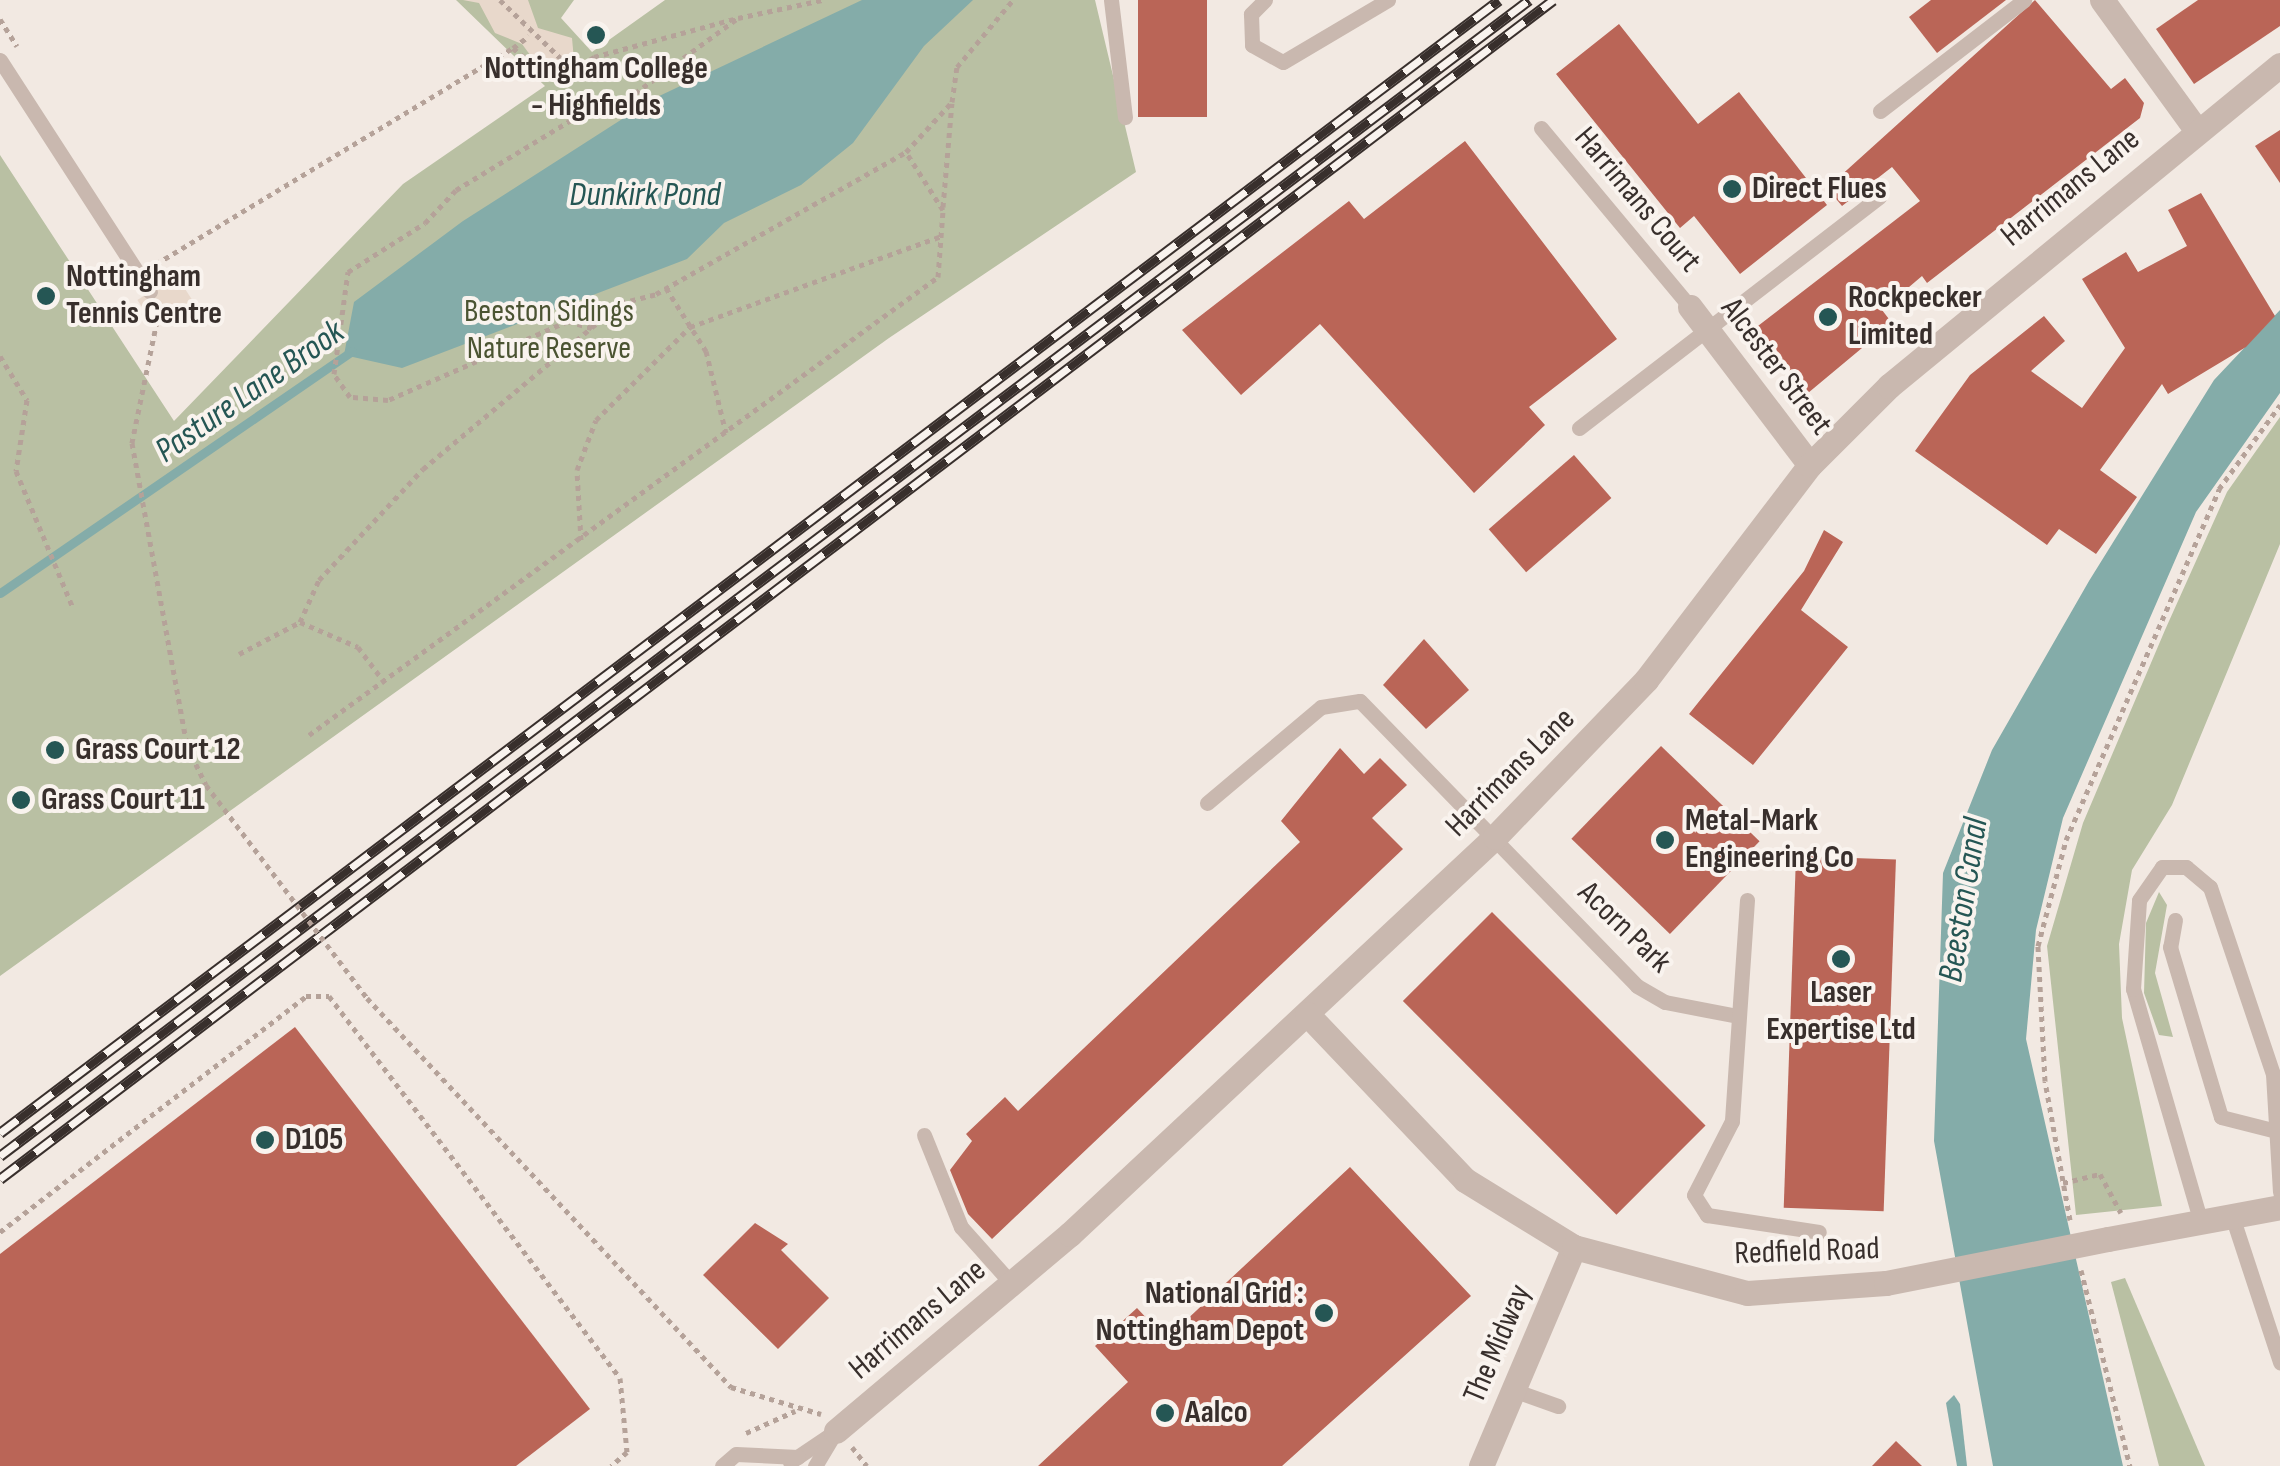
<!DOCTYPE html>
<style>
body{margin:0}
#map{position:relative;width:2280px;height:1466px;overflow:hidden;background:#f2e9e2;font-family:"Sofia Sans Condensed",sans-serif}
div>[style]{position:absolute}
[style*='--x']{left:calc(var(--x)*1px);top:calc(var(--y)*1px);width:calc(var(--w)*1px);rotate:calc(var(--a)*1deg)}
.green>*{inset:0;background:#b9c0a3}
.plaza>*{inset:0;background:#e8d8cb;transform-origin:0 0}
.water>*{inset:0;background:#84aca9}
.stream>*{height:9px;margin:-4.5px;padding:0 4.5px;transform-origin:4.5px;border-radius:4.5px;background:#84aca9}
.building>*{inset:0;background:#ba6557;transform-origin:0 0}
.path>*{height:5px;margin-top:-2.5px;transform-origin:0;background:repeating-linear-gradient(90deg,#b5a299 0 5px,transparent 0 10px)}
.service>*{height:15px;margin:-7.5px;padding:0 7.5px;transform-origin:7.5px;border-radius:7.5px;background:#c9b8af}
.minor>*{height:25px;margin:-12.5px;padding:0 12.5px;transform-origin:12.5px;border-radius:12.5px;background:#c9b8af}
.tertiary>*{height:25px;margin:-12.5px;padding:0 12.5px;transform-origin:12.5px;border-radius:12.5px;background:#c9b8af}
.rail>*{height:11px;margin-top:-5.5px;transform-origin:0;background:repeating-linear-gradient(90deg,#f9f3ee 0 22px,#382f2c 0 44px);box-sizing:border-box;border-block:2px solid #382f2c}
.path-bridge>*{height:5px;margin-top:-2.5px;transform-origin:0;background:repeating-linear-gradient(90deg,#b5a299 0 5px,transparent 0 10px)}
.tertiary-bridge>*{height:25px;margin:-12.5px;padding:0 12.5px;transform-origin:12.5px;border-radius:12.5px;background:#c9b8af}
.dots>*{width:28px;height:28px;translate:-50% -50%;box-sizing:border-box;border:5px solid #f9f3ee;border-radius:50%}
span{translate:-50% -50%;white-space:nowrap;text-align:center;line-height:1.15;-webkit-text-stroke:8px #f9f3ee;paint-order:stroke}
.poi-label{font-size:32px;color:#382f2c;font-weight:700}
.left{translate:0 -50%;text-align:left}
.right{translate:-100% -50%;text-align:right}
.street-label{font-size:32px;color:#382f2c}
.park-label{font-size:32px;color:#4b5432}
.water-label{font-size:35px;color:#255654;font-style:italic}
</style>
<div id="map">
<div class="green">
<div style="clip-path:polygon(456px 0,574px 0,561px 18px,592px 52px,665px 0,1095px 0,1136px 172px,889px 338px,0 976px,0 155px,174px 421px,403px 184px,545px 86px)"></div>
<div style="clip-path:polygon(2280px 417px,2280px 544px,2172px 805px,2132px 870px,2119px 944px,2122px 1018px,2162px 1206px,2076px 1215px,2047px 946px,2083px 823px,2165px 630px,2227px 492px)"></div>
<div style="clip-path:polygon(2159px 892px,2167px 905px,2155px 973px,2173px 1037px,2159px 1035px,2144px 993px,2146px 923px)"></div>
<div style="clip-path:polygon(2125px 1278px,2205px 1466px,2159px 1466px,2111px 1282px)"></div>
</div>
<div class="plaza">
<div style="clip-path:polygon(463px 0,528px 0,538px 28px,572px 38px,574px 60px,557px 74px,542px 71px,522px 44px,495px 33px,479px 3px)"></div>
<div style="left:176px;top:275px;width:31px;height:46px;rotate:57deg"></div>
</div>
<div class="water">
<div style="clip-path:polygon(862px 0,973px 0,924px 46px,853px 143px,801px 185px,724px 223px,687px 259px,402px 368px,344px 355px,354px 302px,463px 221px,655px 98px)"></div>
<div style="clip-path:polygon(2280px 310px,2280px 393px,2196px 512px,2063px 818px,2036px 930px,2026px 1039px,2123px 1466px,1993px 1466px,1934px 1141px,1943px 873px,1992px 750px,2089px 581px,2214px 380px)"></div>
<div style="clip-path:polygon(1954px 1395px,1960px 1404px,1967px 1466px,1957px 1466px,1946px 1403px)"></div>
</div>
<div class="stream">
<div style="--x:0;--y:593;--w:427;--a:-34.5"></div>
</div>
<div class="building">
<div style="left:1138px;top:0;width:69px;height:117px"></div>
<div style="clip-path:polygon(1931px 0,2006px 0,1937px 53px,1909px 17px)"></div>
<div style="clip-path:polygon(2035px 0,2111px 89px,2125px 78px,2144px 103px,2140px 118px,1927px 283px,1922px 276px,1882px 310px,1892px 323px,1808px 393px,1754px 329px,1920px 201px,1892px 167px,1842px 206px,1827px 188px)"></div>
<div style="clip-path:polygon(2198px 0,2280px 0,2280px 26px,2194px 84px,2156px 29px)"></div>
<div style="clip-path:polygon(1619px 24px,1698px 124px,1739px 92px,1827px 205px,1740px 274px,1694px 216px,1680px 228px,1556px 74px)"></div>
<div style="clip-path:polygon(2280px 130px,2280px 183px,2255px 146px)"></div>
<div style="clip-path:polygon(1465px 141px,1617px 339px,1529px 407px,1545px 425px,1474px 493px,1320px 324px,1241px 395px,1182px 330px,1349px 201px,1364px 219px)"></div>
<div style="clip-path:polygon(2201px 193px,2275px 316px,2246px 347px,2168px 394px,2162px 384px,2100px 470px,2137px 497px,2096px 554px,2059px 529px,2047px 545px,1915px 451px,1970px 375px,2044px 316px,2065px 341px,2031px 371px,2082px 408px,2125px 348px,2082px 279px,2126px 252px,2138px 272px,2187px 246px,2168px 210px)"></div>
<div style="left:1574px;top:455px;width:57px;height:113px;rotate:49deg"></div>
<div style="clip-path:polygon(1824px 530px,1843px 542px,1801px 610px,1848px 647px,1753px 765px,1689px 714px,1804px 571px)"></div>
<div style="clip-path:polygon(1424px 639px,1469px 690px,1426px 729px,1383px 685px)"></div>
<div style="left:1661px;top:746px;width:137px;height:129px;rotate:44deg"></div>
<div style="clip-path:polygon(1340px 748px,1364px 774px,1380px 758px,1407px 785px,1372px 818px,1403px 849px,992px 1239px,968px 1214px,950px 1170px,972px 1141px,966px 1134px,1005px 1097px,1018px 1111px,1300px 842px,1281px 821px)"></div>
<div style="left:1796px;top:856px;width:100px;height:352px;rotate:2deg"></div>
<div style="left:1492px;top:912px;width:302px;height:126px;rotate:45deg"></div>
<div style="clip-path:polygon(295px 1027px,590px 1409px,516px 1466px,0 1466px,0 1254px)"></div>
<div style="clip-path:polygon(1350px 1167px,1471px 1296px,1282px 1466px,1038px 1466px,1128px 1382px,1095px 1346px,1137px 1308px,1166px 1339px)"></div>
<div style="clip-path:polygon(755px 1223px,788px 1244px,781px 1250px,829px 1298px,778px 1349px,703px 1275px)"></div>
<div style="clip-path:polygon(1896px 1441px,1922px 1466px,1872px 1466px)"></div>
</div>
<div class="path">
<div style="--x:500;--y:0;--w:101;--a:43.8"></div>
<div style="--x:0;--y:19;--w:32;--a:58"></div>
<div style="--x:513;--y:48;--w:20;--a:-37"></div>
<div style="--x:943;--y:207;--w:104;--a:-85.1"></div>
<div style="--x:156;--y:264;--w:417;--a:-31.2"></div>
<div style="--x:513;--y:48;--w:47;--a:39.8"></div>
<div style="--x:549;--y:78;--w:16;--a:-7"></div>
<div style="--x:565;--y:76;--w:35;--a:-33"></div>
<div style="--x:594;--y:57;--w:149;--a:-15.2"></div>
<div style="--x:666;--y:288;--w:75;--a:57.6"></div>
<div style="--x:706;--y:351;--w:84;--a:76.3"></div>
<div style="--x:159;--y:311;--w:135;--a:101.6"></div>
<div style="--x:132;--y:443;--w:308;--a:79.7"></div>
<div style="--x:187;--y:746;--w:43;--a:64"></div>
<div style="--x:592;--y:328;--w:25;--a:-164"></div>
<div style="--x:568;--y:321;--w:197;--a:156.3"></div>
<div style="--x:388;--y:400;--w:38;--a:-175"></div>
<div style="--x:350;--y:397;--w:28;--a:-125"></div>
<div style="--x:334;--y:374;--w:103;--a:-82.2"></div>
<div style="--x:348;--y:272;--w:91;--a:-32.5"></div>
<div style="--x:425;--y:223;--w:45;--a:-46.8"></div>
<div style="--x:456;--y:190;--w:135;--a:-31.3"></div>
<div style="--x:571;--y:120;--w:50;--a:-17.4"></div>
<div style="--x:619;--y:105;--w:147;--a:-36.2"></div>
<div style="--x:738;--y:18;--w:86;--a:-12.1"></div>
<div style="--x:0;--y:356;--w:52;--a:58.5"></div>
<div style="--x:27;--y:400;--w:72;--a:98.8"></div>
<div style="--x:16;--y:471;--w:148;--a:67.4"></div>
<div style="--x:581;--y:540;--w:70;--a:-93.3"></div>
<div style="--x:577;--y:470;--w:53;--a:-69.2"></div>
<div style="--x:596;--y:420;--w:132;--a:-44.7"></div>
<div style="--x:690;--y:327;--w:268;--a:-19.9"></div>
<div style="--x:300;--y:622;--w:46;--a:-65.7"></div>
<div style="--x:319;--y:580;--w:152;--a:-46.9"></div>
<div style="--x:423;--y:469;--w:258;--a:-40"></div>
<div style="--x:621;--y:303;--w:36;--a:-14"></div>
<div style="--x:656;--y:294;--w:288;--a:-29.6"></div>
<div style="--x:239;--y:654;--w:69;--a:-27.7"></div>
<div style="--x:300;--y:622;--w:63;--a:23.3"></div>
<div style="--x:358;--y:647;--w:45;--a:53.1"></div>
<div style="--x:309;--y:735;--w:778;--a:-36.06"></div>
<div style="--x:938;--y:277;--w:67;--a:-85.7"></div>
<div style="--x:943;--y:210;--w:69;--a:-122.5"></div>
<div style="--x:906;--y:152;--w:68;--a:-47.4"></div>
<div style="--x:952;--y:102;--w:35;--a:-82"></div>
<div style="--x:957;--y:67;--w:87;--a:-50.1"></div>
<div style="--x:367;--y:998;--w:533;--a:46.9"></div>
<div style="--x:731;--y:1387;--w:94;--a:16.7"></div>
<div style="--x:2063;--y:1183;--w:38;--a:-14"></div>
<div style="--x:2100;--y:1174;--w:44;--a:61.7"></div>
<div style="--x:2070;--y:1220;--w:141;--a:-100.2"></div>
<div style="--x:2045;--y:1081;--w:135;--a:-93"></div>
<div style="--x:2038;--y:946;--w:110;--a:-75.2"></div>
<div style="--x:2066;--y:840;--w:383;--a:-66.4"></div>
<div style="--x:2219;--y:489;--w:104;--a:-54"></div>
<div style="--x:0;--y:1232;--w:386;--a:-37.6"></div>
<div style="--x:306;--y:996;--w:23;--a:0"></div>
<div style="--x:329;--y:996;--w:480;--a:52.7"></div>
<div style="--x:620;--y:1378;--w:74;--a:84.6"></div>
<div style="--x:627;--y:1452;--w:21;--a:139"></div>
<div style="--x:2081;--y:1270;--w:202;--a:76"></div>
<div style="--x:746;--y:1433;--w:54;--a:-24.2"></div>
<div style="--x:852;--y:1447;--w:24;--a:52"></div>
</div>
<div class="service">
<div style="--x:1111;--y:0;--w:118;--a:83.2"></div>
<div style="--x:1265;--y:0;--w:20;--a:135"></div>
<div style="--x:1251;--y:14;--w:31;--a:88"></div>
<div style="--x:1252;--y:45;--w:35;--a:29"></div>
<div style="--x:1283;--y:62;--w:122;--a:-30.6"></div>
<div style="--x:0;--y:60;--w:276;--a:57.1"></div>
<div style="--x:1880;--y:111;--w:182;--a:-37.6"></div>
<div style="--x:1541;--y:128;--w:233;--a:50.2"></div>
<div style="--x:1579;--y:428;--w:379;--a:-37.6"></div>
<div style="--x:1207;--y:803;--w:149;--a:-40.1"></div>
<div style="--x:1321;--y:707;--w:39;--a:-9"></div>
<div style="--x:1360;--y:701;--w:397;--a:45.8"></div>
<div style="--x:1637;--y:986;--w:32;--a:30"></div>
<div style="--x:1665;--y:1002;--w:74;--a:10.9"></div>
<div style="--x:1747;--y:900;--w:222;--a:93.9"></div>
<div style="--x:1732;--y:1121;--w:83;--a:117.2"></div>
<div style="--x:1694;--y:1195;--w:24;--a:57"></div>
<div style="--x:1707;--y:1215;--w:113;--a:8.6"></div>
<div style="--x:2175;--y:920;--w:27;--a:100"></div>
<div style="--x:2170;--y:947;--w:177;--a:73.3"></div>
<div style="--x:2221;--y:1117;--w:53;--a:14.3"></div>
<div style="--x:924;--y:1135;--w:99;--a:68.1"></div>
<div style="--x:961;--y:1227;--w:76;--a:48.2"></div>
<div style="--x:2233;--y:1219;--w:151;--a:71.8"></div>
<div style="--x:2202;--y:1226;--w:247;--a:-106.2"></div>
<div style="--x:2133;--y:989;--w:89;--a:-86.1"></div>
<div style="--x:2139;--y:900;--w:40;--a:-55.1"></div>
<div style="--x:2162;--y:867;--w:24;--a:0"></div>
<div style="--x:2186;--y:867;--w:31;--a:40"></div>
<div style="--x:2210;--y:887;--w:197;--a:71.4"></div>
<div style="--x:2273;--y:1074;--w:118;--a:86.6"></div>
<div style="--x:1513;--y:1390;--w:48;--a:19.6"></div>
<div style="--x:790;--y:1462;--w:55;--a:-34"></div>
<div style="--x:722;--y:1466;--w:18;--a:-41"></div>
<div style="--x:736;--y:1454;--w:62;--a:2.8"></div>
<div style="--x:815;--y:1466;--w:33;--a:-59"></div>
</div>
<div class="minor">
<div style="--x:2102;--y:0;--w:158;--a:54"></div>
<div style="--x:1690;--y:307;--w:198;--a:52.8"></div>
<div style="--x:836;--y:1431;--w:306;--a:-40.1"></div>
<div style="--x:1070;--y:1234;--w:582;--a:-43.05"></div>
<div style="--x:1495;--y:837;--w:218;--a:-46.1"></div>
<div style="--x:1646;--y:680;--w:270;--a:-52.7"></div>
<div style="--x:1810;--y:465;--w:112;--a:-45"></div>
<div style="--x:1889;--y:386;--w:506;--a:-39.39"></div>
<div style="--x:1481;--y:1466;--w:238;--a:-67"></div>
</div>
<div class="tertiary">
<div style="--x:1307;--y:1014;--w:229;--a:46.4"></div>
<div style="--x:1465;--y:1180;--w:128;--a:31.6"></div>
<div style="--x:1574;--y:1247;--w:179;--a:14.9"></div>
<div style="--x:1747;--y:1293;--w:139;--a:-4.1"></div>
<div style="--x:2108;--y:1239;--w:175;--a:-10.5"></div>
</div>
<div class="rail">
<div style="--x:0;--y:1133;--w:1879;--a:-37.08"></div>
<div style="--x:0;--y:1156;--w:1917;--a:-37.09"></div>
<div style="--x:0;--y:1179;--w:1950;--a:-37.2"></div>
</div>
<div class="path-bridge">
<div style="--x:206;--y:785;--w:267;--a:52.9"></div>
</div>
<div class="tertiary-bridge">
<div style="--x:1886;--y:1283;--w:226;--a:-11.2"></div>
</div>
<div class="dots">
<div style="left:596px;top:35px;background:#255654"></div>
<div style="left:1732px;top:189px;background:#255654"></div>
<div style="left:46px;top:296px;background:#255654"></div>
<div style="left:1828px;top:317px;background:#255654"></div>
<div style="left:55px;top:750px;background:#255654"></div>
<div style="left:21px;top:800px;background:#255654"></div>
<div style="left:1665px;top:840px;background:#255654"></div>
<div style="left:1841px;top:959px;background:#255654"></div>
<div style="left:265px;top:1140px;background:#255654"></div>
<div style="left:1324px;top:1313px;background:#255654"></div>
<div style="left:1165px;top:1413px;background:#255654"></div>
</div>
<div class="poi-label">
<span style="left:596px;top:88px">Nottingham College<br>- Highfields</span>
<span class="left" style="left:1752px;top:189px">Direct Flues</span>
<span class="left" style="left:66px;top:296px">Nottingham<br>Tennis Centre</span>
<span class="left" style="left:1848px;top:317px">Rockpecker<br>Limited</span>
<span class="left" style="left:75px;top:750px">Grass Court 12</span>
<span class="left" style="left:41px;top:800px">Grass Court 11</span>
<span class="left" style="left:1685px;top:840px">Metal-Mark<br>Engineering Co</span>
<span style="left:1841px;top:1012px">Laser<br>Expertise Ltd</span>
<span class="left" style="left:285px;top:1140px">D105</span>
<span class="right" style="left:1304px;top:1313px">National Grid :<br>Nottingham Depot</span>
<span class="left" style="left:1185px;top:1413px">Aalco</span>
</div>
<div class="street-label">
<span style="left:2071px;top:188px;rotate:-39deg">Harrimans Lane</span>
<span style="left:1637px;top:200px;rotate:50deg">Harrimans Court</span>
<span style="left:1776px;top:367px;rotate:53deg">Alcester Street</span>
<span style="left:1511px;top:773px;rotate:-45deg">Harrimans Lane</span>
<span style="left:1624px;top:928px;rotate:44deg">Acorn Park</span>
<span style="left:1807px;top:1252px;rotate:-2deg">Redfield Road</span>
<span style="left:918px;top:1320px;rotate:-40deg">Harrimans Lane</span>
<span style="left:1498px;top:1344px;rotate:-67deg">The Midway</span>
</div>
<div class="park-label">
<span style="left:549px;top:331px">Beeston Sidings<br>Nature Reserve</span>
</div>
<div class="water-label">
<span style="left:645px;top:195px">Dunkirk Pond</span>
<span style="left:250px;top:392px;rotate:-35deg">Pasture Lane Brook</span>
<span style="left:1964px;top:900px;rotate:-81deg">Beeston Canal</span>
</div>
</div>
